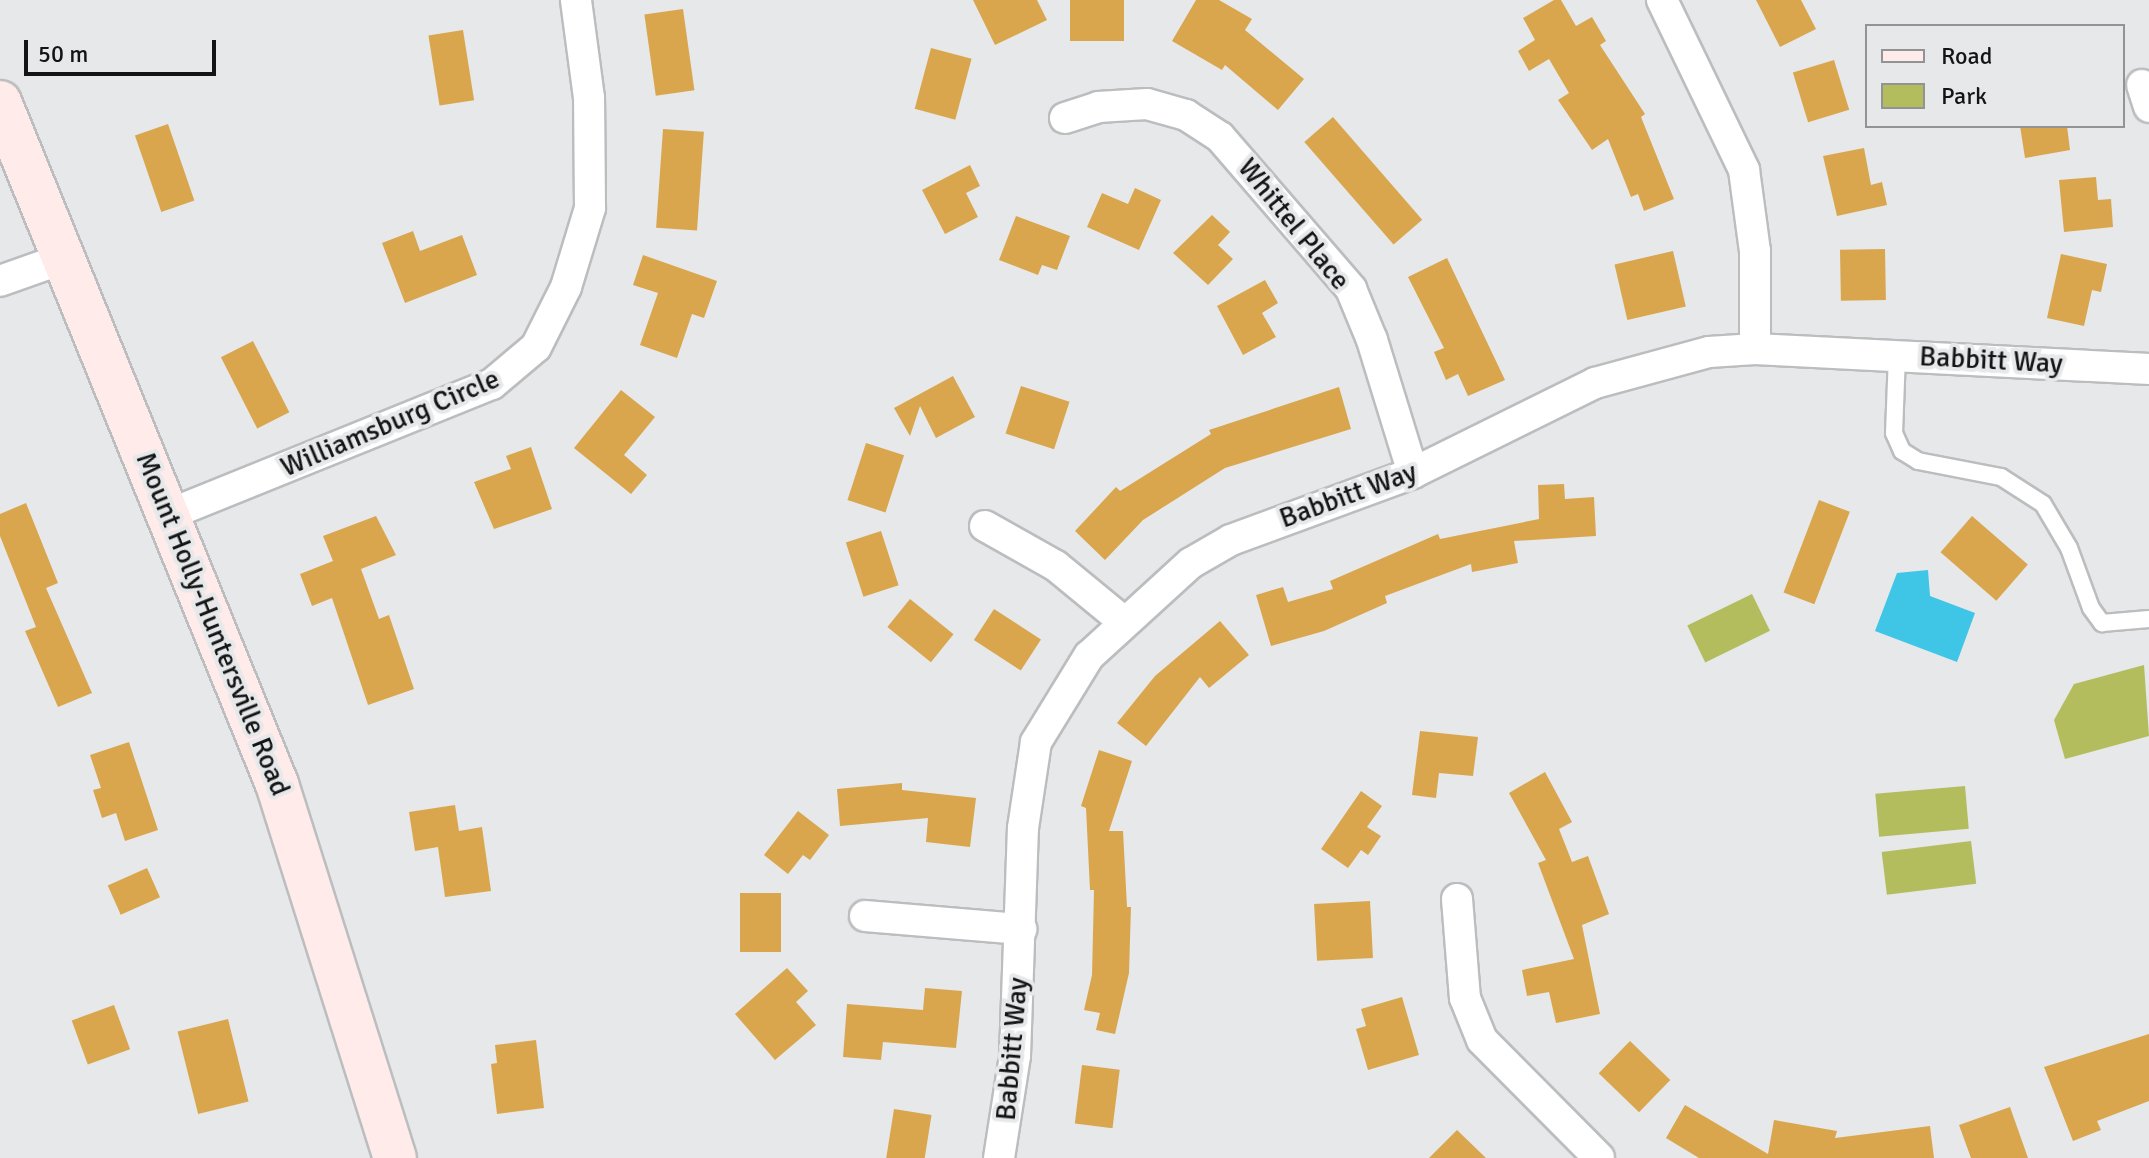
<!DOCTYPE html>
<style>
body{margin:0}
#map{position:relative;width:2149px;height:1158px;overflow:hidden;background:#e6e8ea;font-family:Signika,sans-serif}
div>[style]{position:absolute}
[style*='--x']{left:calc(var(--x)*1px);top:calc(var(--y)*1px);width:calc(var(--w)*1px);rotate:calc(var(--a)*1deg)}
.green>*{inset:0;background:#b4bd5e;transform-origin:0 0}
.water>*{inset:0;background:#3fc5e6}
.building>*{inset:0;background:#d9a64e;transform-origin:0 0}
.roads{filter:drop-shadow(2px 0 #bbbdbf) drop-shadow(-2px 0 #bbbdbf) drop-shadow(0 2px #bbbdbf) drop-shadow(0 -2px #bbbdbf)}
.service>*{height:16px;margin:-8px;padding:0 8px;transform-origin:8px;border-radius:8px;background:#fff}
.minor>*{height:30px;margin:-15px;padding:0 15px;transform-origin:15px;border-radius:15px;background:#fff}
.secondary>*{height:42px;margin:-21px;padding:0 21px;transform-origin:21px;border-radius:21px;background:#ffecea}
span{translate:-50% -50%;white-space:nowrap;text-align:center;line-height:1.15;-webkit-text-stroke:8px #e6e8ea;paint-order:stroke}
.street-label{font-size:28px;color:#131414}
.legend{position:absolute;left:1865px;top:24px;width:260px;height:104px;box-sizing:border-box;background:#e6e8ea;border:2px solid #929394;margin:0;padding:10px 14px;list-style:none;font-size:24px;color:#131414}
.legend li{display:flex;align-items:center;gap:16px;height:40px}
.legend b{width:40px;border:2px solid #929394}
.scale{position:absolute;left:24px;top:40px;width:192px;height:36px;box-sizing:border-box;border:4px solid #131414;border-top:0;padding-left:10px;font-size:24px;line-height:28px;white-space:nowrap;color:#131414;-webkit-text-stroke:6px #e6e8ea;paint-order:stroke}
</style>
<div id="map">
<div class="green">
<div style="left:1752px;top:594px;width:41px;height:72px;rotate:64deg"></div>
<div style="clip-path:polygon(2144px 665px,2149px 736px,2065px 759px,2054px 720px,2074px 684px)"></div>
<div style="left:1965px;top:786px;width:43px;height:90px;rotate:85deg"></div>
<div style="left:1971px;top:841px;width:43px;height:90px;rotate:83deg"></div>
</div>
<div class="water">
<div style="clip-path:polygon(1928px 570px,1930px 596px,1975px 613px,1957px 662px,1875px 631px,1897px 573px)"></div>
</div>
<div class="building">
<div style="clip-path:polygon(973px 0,1037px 0,1047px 20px,995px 45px)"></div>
<div style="left:1070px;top:0;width:54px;height:41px"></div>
<div style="clip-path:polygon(1196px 0,1219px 0,1252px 19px,1245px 30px,1304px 79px,1278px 110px,1225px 65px,1222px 70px,1172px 41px)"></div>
<div style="clip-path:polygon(1554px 0,1561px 0,1576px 26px,1592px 17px,1606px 41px,1600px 45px,1645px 114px,1641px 117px,1674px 199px,1644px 211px,1638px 194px,1631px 197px,1608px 139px,1592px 150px,1558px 100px,1569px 93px,1549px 59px,1529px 71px,1518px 51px,1535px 40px,1523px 18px)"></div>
<div style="clip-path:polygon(1756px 0,1801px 0,1816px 29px,1780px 47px)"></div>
<div style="left:683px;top:9px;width:82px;height:39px;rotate:82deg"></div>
<div style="left:463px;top:30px;width:71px;height:35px;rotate:81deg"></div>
<div style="left:931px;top:48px;width:42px;height:63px;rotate:15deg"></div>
<div style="left:1834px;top:60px;width:52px;height:43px;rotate:73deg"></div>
<div style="left:1333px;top:117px;width:136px;height:38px;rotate:49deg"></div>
<div style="left:168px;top:124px;width:81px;height:35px;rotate:71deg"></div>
<div style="clip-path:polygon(2020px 126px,2067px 126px,2070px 150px,2025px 158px)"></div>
<div style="left:663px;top:129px;width:41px;height:99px;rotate:4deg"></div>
<div style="clip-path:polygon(1864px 148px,1871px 185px,1882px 182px,1887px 205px,1837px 216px,1823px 156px)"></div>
<div style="clip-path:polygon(970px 165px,980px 186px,966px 193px,978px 217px,945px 234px,922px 190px)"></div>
<div style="clip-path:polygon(2096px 177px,2098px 200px,2111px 199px,2113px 227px,2064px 232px,2059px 180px)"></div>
<div style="clip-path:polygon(1135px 188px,1161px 200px,1139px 250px,1087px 227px,1102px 193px,1128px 204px)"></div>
<div style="clip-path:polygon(1212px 215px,1230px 232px,1218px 245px,1233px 259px,1208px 285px,1173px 253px)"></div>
<div style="clip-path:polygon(1016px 216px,1070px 236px,1057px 270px,1042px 265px,1038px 275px,999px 260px)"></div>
<div style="clip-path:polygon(413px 231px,420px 251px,462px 235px,477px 275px,405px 303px,382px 243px)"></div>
<div style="left:1885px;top:249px;width:51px;height:45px;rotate:89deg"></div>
<div style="left:1673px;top:251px;width:57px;height:60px;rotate:77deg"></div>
<div style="clip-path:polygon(2061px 254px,2107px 264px,2101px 292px,2092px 290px,2084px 326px,2047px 318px)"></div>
<div style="clip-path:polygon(643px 255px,717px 281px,704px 318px,692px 314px,677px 358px,640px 345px,658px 293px,633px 285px)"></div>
<div style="clip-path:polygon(1447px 258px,1505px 380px,1468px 396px,1458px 374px,1446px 380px,1434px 352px,1444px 348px,1408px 277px)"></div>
<div style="clip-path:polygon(1265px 280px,1278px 303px,1262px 313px,1276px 337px,1243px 355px,1217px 306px)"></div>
<div style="left:253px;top:341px;width:80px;height:36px;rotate:63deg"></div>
<div style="clip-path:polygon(953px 376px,975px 417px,936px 438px,920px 406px,910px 436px,894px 408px)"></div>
<div style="left:1021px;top:386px;width:51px;height:50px;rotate:18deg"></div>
<div style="clip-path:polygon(1339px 387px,1351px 429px,1225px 468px,1143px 520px,1105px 560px,1075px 531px,1116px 487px,1120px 491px,1211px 434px,1209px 430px)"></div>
<div style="clip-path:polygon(621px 390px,655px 417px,624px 455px,647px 475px,631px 494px,574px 448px)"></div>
<div style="left:866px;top:443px;width:40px;height:60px;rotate:18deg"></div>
<div style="clip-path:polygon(531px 447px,552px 509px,494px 529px,474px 482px,511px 469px,506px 456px)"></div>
<div style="clip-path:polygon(1564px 484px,1565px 499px,1594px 497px,1596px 536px,1514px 541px,1518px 563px,1472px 572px,1471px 564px,1385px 596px,1387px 603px,1324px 631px,1271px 646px,1256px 595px,1283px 587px,1288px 602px,1333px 589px,1330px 581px,1438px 534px,1440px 539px,1539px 519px,1538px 485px)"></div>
<div style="left:1819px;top:500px;width:33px;height:99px;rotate:21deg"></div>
<div style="clip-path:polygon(26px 503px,58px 583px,46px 588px,92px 693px,58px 707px,25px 631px,36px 627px,0 536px,0 514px)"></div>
<div style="clip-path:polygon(376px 516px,396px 555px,361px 569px,379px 619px,389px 615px,414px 689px,368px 705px,332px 598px,312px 606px,300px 574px,333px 561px,323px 536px)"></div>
<div style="left:1972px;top:516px;width:74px;height:48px;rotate:41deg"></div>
<div style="left:881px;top:531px;width:57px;height:37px;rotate:72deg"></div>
<div style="left:910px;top:599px;width:56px;height:36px;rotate:39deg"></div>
<div style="left:994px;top:609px;width:56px;height:37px;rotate:33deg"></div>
<div style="clip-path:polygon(1220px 621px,1249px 655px,1209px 688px,1200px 677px,1146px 746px,1117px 723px,1155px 676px)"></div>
<div style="clip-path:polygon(1420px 731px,1478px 737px,1473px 776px,1439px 773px,1436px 798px,1412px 795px)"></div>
<div style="clip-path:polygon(129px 742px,158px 830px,125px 841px,116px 813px,102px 818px,93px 790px,101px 788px,90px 755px)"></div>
<div style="clip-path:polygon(1099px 750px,1132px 761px,1109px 831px,1123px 831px,1127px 907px,1131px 907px,1129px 973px,1115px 1034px,1096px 1030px,1100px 1013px,1084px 1010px,1092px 975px,1094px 890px,1090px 890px,1086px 808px,1081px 806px)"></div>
<div style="clip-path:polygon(1545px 772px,1572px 822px,1559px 829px,1572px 862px,1588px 856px,1609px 914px,1582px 925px,1600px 1014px,1556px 1023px,1549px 992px,1527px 996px,1522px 970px,1574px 959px,1538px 863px,1546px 860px,1509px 793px)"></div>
<div style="clip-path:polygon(902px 783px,902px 790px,976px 798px,970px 847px,926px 842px,928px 818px,840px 826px,837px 789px)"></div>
<div style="clip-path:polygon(1361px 791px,1382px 806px,1367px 827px,1381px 836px,1368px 855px,1361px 850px,1348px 868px,1321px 849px)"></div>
<div style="clip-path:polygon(455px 805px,459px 831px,482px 827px,491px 891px,445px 897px,438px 847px,415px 851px,409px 812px)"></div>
<div style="clip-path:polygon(798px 811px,829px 835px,810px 860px,803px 855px,788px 874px,764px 855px)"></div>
<div style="left:147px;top:868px;width:32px;height:43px;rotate:66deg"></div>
<div style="left:740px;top:893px;width:41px;height:59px"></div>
<div style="left:1370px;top:901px;width:57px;height:56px;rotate:87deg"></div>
<div style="clip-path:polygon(787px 968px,808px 991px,796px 1002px,816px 1025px,775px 1060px,735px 1014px)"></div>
<div style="clip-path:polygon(925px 988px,962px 991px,956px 1048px,883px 1042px,881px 1060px,843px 1057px,847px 1004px,923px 1010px)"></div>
<div style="clip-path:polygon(1402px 997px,1419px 1055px,1368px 1070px,1356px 1029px,1366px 1026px,1361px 1009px)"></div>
<div style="left:114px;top:1005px;width:47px;height:45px;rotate:70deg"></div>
<div style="left:228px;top:1019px;width:85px;height:52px;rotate:76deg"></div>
<div style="clip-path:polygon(2149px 1034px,2149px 1101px,2097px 1121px,2101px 1130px,2073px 1141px,2044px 1067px)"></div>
<div style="clip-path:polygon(536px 1040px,544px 1108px,497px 1114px,491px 1064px,497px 1063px,495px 1045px)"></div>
<div style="left:1630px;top:1041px;width:56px;height:45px;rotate:44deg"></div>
<div style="left:1082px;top:1065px;width:38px;height:59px;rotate:7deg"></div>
<div style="clip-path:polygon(1685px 1105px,1768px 1154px,1774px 1120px,1837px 1131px,1835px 1138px,1930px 1126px,1934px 1158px,1699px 1158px,1666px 1138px)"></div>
<div style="clip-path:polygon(2010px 1107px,2028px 1158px,1971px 1158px,1959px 1125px)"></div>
<div style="left:894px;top:1109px;width:38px;height:50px;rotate:9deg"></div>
<div style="clip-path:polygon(1457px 1130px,1486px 1158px,1429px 1158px)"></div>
</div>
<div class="roads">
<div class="service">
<div style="--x:1897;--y:355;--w:78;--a:92.2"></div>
<div style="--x:1894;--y:433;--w:20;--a:66"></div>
<div style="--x:1902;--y:451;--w:19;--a:32"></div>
<div style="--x:1918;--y:461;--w:85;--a:10.9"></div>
<div style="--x:2001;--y:477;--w:50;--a:32.7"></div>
<div style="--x:2043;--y:504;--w:51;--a:59.4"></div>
<div style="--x:2069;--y:548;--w:64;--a:69.9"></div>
<div style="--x:2091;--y:608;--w:19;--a:54"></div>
<div style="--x:2102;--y:623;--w:47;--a:-4.9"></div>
</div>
<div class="minor">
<div style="--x:1662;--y:0;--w:189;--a:64.2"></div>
<div style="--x:1744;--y:170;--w:82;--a:82.3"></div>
<div style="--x:1755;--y:251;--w:98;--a:90"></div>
<div style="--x:2142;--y:85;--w:23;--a:72"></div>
<div style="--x:1065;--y:118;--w:35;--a:-18"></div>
<div style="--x:1098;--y:107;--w:49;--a:-3.5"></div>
<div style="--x:1147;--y:104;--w:41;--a:15.8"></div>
<div style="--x:1186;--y:115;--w:40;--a:32.9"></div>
<div style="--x:1220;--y:137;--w:201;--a:49.2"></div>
<div style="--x:1351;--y:289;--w:55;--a:67.6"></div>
<div style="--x:1372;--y:340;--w:139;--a:72.9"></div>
<div style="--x:0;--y:281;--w:69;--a:-19.5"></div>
<div style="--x:170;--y:514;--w:347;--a:-22"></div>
<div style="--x:492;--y:384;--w:57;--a:-40.1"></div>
<div style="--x:536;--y:347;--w:67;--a:-63.4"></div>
<div style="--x:566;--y:287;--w:83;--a:-73.1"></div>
<div style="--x:590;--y:208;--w:110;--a:-90.5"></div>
<div style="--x:589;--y:98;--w:99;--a:-97.6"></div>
<div style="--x:985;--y:526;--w:81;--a:29.4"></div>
<div style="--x:1056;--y:566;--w:87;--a:39.4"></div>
<div style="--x:1457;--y:899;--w:99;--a:85.4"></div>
<div style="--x:1465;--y:998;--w:45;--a:68"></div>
<div style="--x:1482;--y:1040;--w:166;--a:45.2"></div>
<div style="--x:865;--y:916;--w:157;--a:4.8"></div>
<div style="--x:999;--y:1158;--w:103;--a:-81.1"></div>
<div style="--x:1015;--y:1056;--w:228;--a:-88"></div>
<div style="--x:1023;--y:828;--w:87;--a:-81.4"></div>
<div style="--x:1036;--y:742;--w:101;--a:-58.4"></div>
<div style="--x:1089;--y:656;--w:138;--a:-42.4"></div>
<div style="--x:1191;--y:563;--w:46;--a:-29.9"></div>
<div style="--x:1231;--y:540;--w:194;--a:-20.2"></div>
<div style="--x:1413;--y:473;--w:203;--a:-26.3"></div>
<div style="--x:1595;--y:383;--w:118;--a:-15.2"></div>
<div style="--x:1709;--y:352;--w:46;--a:-3.7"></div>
<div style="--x:1755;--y:349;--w:395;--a:2.9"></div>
</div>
<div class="secondary">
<div style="--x:0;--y:102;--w:736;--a:67.9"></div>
<div style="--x:277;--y:784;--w:392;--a:72.5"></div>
</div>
</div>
<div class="street-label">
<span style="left:1294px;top:224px;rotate:51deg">Whittel Place</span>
<span style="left:1991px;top:360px;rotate:3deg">Babbitt Way</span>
<span style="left:390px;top:423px;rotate:-23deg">Williamsburg Circle</span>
<span style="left:1348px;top:495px;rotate:-20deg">Babbitt Way</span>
<span style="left:213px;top:624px;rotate:68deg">Mount Holly-Huntersville Road</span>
<span style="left:1012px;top:1049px;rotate:-85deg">Babbitt Way</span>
</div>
<ul class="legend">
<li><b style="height:10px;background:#ffecea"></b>Road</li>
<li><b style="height:22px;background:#b4bd5e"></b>Park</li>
</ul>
<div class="scale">50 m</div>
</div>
